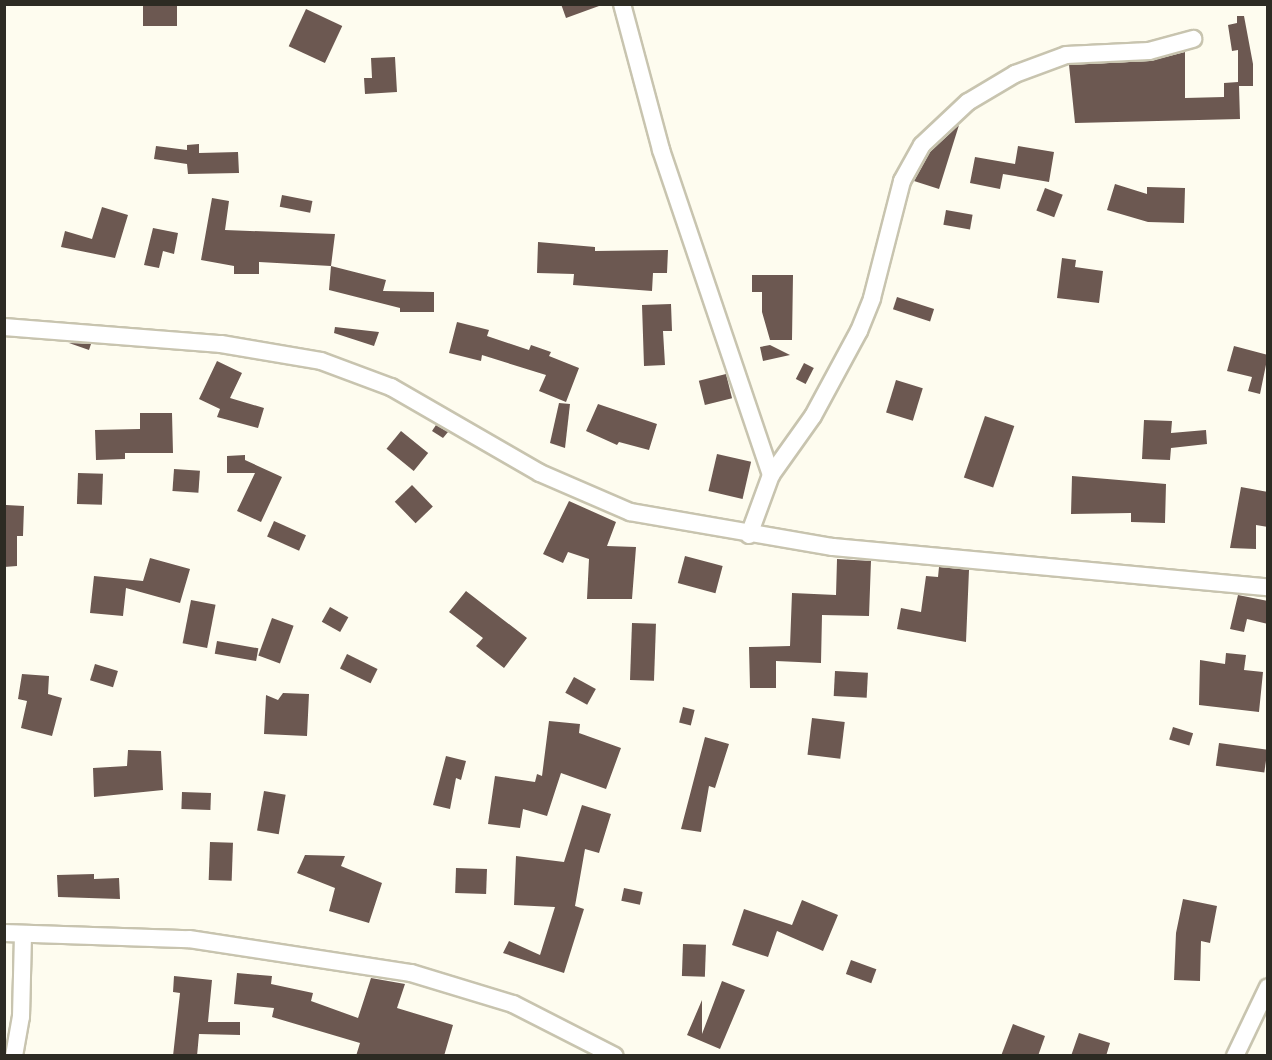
<!DOCTYPE html>
<style>
body{margin:0}
#map{position:relative;width:1272px;height:1060px;overflow:hidden;background:#fefcef;font-family:"Titillium Web",sans-serif}
div>[style]{position:absolute}
[style*='--x']{left:calc(var(--x)*1px);top:calc(var(--y)*1px);width:calc(var(--w)*1px);rotate:calc(var(--a)*1deg)}
.building>*{inset:0;background:#6c5851;transform-origin:0 0}
.roads{filter:drop-shadow(2px 0 #c8c4af) drop-shadow(-2px 0 #c8c4af) drop-shadow(0 2px #c8c4af) drop-shadow(0 -2px #c8c4af)}
.street>*{height:16px;margin:-8px;padding:0 8px;transform-origin:8px;border-radius:8px;background:#fff}
span{translate:-50% -50%;white-space:nowrap;text-align:center;line-height:1.15;-webkit-text-stroke:6px #fefcef;paint-order:stroke}
.frame{position:absolute;inset:0;border:6px solid #2d2b23;pointer-events:none}
</style>
<div id="map">
<div class="building">
<div style="left:143px;top:4px;width:34px;height:22px"></div>
<div style="clip-path:polygon(561px 4px,599px 4px,599px 6px,566px 18px)"></div>
<div style="left:306px;top:9px;width:40px;height:41px;rotate:25deg"></div>
<div style="clip-path:polygon(1237px 16px,1244px 16px,1253px 64px,1253px 86px,1239px 86px,1240px 119px,1075px 123px,1069px 65px,1150px 61px,1185px 52px,1185px 98px,1224px 97px,1224px 83px,1238px 82px,1238px 50px,1232px 51px,1228px 25px,1237px 23px)"></div>
<div style="clip-path:polygon(395px 57px,397px 92px,365px 94px,364px 78px,372px 78px,371px 58px)"></div>
<div style="clip-path:polygon(959px 125px,939px 189px,914px 181px,930px 152px)"></div>
<div style="clip-path:polygon(199px 144px,199px 153px,238px 152px,239px 173px,188px 174px,187px 164px,154px 159px,156px 146px,187px 150px,187px 145px)"></div>
<div style="clip-path:polygon(1018px 146px,1054px 152px,1049px 182px,1003px 174px,1000px 189px,970px 183px,975px 157px,1015px 164px)"></div>
<div style="clip-path:polygon(1115px 184px,1147px 194px,1147px 187px,1185px 188px,1184px 223px,1148px 222px,1107px 210px)"></div>
<div style="left:1045px;top:188px;width:19px;height:24px;rotate:21deg"></div>
<div style="left:282px;top:195px;width:31px;height:12px;rotate:11deg"></div>
<div style="clip-path:polygon(212px 198px,229px 201px,225px 230px,335px 234px,331px 266px,386px 280px,383px 291px,434px 292px,434px 312px,400px 312px,400px 308px,329px 290px,331px 266px,259px 262px,259px 274px,234px 274px,234px 266px,201px 260px)"></div>
<div style="clip-path:polygon(102px 207px,128px 215px,115px 258px,61px 247px,65px 231px,92px 239px)"></div>
<div style="left:946px;top:210px;width:27px;height:15px;rotate:10deg"></div>
<div style="clip-path:polygon(153px 228px,178px 233px,174px 254px,163px 251px,159px 268px,144px 265px)"></div>
<div style="clip-path:polygon(538px 242px,595px 247px,595px 251px,668px 250px,667px 273px,653px 273px,652px 291px,573px 285px,574px 274px,537px 273px)"></div>
<div style="clip-path:polygon(1062px 258px,1076px 260px,1075px 267px,1103px 271px,1099px 303px,1057px 298px)"></div>
<div style="clip-path:polygon(752px 275px,793px 275px,792px 340px,770px 340px,762px 312px,762px 292px,752px 292px)"></div>
<div style="left:897px;top:297px;width:39px;height:13px;rotate:18deg"></div>
<div style="clip-path:polygon(671px 304px,672px 331px,663px 331px,665px 365px,644px 366px,642px 305px)"></div>
<div style="clip-path:polygon(457px 322px,489px 330px,487px 336px,529px 350px,531px 345px,551px 352px,549px 356px,579px 368px,566px 402px,539px 391px,546px 375px,482px 355px,481px 361px,449px 353px)"></div>
<div style="clip-path:polygon(335px 327px,379px 332px,374px 346px,334px 333px)"></div>
<div style="clip-path:polygon(69px 343px,91px 344px,89px 350px)"></div>
<div style="clip-path:polygon(770px 345px,790px 355px,763px 361px,760px 347px)"></div>
<div style="clip-path:polygon(1234px 346px,1268px 355px,1260px 394px,1248px 391px,1252px 377px,1227px 371px)"></div>
<div style="clip-path:polygon(217px 361px,242px 373px,230px 398px,264px 408px,258px 428px,217px 417px,220px 409px,199px 399px)"></div>
<div style="left:804px;top:363px;width:11px;height:18px;rotate:27deg"></div>
<div style="left:726px;top:374px;width:25px;height:28px;rotate:76deg"></div>
<div style="left:896px;top:380px;width:28px;height:34px;rotate:17deg"></div>
<div style="clip-path:polygon(559px 403px,570px 404px,565px 448px,550px 443px)"></div>
<div style="clip-path:polygon(598px 404px,657px 424px,649px 450px,619px 442px,617px 445px,586px 431px)"></div>
<div style="clip-path:polygon(140px 413px,172px 413px,173px 453px,125px 453px,125px 459px,96px 460px,95px 430px,140px 429px)"></div>
<div style="left:985px;top:416px;width:31px;height:65px;rotate:19deg"></div>
<div style="clip-path:polygon(1144px 420px,1172px 421px,1171px 433px,1206px 430px,1207px 444px,1171px 448px,1170px 460px,1142px 459px)"></div>
<div style="clip-path:polygon(436px 425px,448px 432px,443px 438px,432px 431px)"></div>
<div style="left:401px;top:431px;width:35px;height:23px;rotate:39deg"></div>
<div style="left:717px;top:454px;width:35px;height:38px;rotate:13deg"></div>
<div style="clip-path:polygon(245px 455px,245px 460px,282px 477px,261px 522px,237px 511px,255px 473px,227px 473px,227px 456px)"></div>
<div style="left:174px;top:469px;width:26px;height:22px;rotate:4deg"></div>
<div style="left:78px;top:473px;width:25px;height:31px;rotate:2deg"></div>
<div style="clip-path:polygon(1072px 476px,1166px 484px,1165px 523px,1131px 522px,1131px 513px,1071px 514px)"></div>
<div style="left:412px;top:485px;width:30px;height:24px;rotate:46deg"></div>
<div style="clip-path:polygon(1241px 487px,1268px 492px,1268px 527px,1256px 525px,1256px 549px,1230px 548px)"></div>
<div style="clip-path:polygon(569px 501px,616px 522px,607px 546px,636px 547px,632px 599px,587px 599px,589px 559px,568px 552px,563px 563px,543px 554px)"></div>
<div style="clip-path:polygon(6px 505px,24px 506px,23px 536px,17px 536px,17px 566px,4px 567px)"></div>
<div style="left:274px;top:521px;width:35px;height:17px;rotate:24deg"></div>
<div style="left:685px;top:556px;width:39px;height:28px;rotate:15deg"></div>
<div style="clip-path:polygon(150px 558px,190px 569px,180px 603px,126px 588px,123px 616px,90px 613px,94px 576px,143px 581px)"></div>
<div style="clip-path:polygon(837px 559px,871px 561px,869px 616px,822px 615px,821px 663px,776px 661px,776px 688px,750px 688px,749px 647px,790px 646px,792px 593px,836px 595px)"></div>
<div style="clip-path:polygon(939px 567px,969px 570px,966px 642px,897px 629px,901px 608px,921px 612px,926px 576px,938px 577px)"></div>
<div style="clip-path:polygon(466px 591px,527px 638px,504px 668px,476px 646px,483px 638px,449px 612px)"></div>
<div style="clip-path:polygon(1238px 595px,1268px 601px,1268px 624px,1247px 619px,1244px 632px,1230px 629px)"></div>
<div style="left:191px;top:600px;width:25px;height:44px;rotate:11deg"></div>
<div style="left:330px;top:607px;width:21px;height:17px;rotate:29deg"></div>
<div style="left:272px;top:618px;width:23px;height:40px;rotate:20deg"></div>
<div style="left:632px;top:623px;width:24px;height:57px;rotate:2deg"></div>
<div style="left:217px;top:641px;width:42px;height:13px;rotate:10deg"></div>
<div style="clip-path:polygon(1226px 653px,1246px 655px,1244px 670px,1263px 672px,1259px 712px,1199px 705px,1200px 660px,1225px 664px)"></div>
<div style="left:347px;top:654px;width:34px;height:16px;rotate:26deg"></div>
<div style="left:95px;top:664px;width:24px;height:17px;rotate:17deg"></div>
<div style="left:835px;top:671px;width:33px;height:25px;rotate:3deg"></div>
<div style="clip-path:polygon(22px 674px,49px 676px,48px 694px,62px 698px,52px 736px,21px 728px,27px 701px,18px 699px)"></div>
<div style="left:574px;top:677px;width:25px;height:18px;rotate:29deg"></div>
<div style="clip-path:polygon(283px 693px,309px 694px,307px 736px,264px 734px,266px 695px,278px 700px)"></div>
<div style="left:683px;top:707px;width:12px;height:16px;rotate:14deg"></div>
<div style="left:812px;top:718px;width:33px;height:37px;rotate:7deg"></div>
<div style="clip-path:polygon(549px 721px,580px 724px,579px 733px,621px 748px,606px 789px,561px 773px,547px 816px,523px 809px,520px 828px,488px 824px,495px 776px,535px 782px,537px 774px,542px 776px)"></div>
<div style="left:1173px;top:727px;width:21px;height:13px;rotate:17deg"></div>
<div style="clip-path:polygon(705px 737px,729px 744px,715px 788px,709px 786px,701px 832px,681px 829px)"></div>
<div style="left:1219px;top:743px;width:49px;height:23px;rotate:8deg"></div>
<div style="clip-path:polygon(128px 750px,161px 751px,163px 790px,94px 797px,93px 768px,127px 766px)"></div>
<div style="clip-path:polygon(446px 756px,466px 761px,461px 780px,456px 778px,450px 809px,433px 805px)"></div>
<div style="left:264px;top:791px;width:22px;height:40px;rotate:10deg"></div>
<div style="left:182px;top:792px;width:29px;height:17px;rotate:2deg"></div>
<div style="clip-path:polygon(582px 805px,611px 814px,599px 853px,585px 849px,575px 906px,584px 909px,564px 973px,503px 953px,509px 941px,540px 955px,555px 907px,514px 905px,516px 856px,564px 862px)"></div>
<div style="left:210px;top:842px;width:23px;height:38px;rotate:2deg"></div>
<div style="clip-path:polygon(305px 855px,345px 856px,341px 866px,382px 883px,369px 923px,329px 911px,335px 888px,297px 873px)"></div>
<div style="left:456px;top:868px;width:31px;height:25px;rotate:2deg"></div>
<div style="clip-path:polygon(94px 874px,94px 879px,119px 878px,120px 899px,58px 897px,57px 875px)"></div>
<div style="left:624px;top:888px;width:19px;height:13px;rotate:12deg"></div>
<div style="clip-path:polygon(1183px 899px,1217px 906px,1210px 943px,1201px 941px,1200px 981px,1174px 980px,1176px 933px)"></div>
<div style="clip-path:polygon(802px 900px,838px 915px,823px 951px,777px 931px,768px 957px,732px 945px,744px 909px,792px 925px)"></div>
<div style="left:683px;top:944px;width:23px;height:32px;rotate:2deg"></div>
<div style="left:851px;top:960px;width:27px;height:15px;rotate:20deg"></div>
<div style="clip-path:polygon(237px 973px,272px 976px,271px 984px,313px 993px,311px 1001px,358px 1018px,371px 978px,405px 984px,397px 1008px,453px 1025px,444px 1056px,356px 1056px,360px 1043px,272px 1017px,274px 1008px,234px 1004px)"></div>
<div style="clip-path:polygon(174px 976px,212px 980px,208px 1022px,240px 1022px,240px 1035px,199px 1034px,197px 1056px,173px 1056px,180px 993px,173px 992px)"></div>
<div style="clip-path:polygon(722px 981px,745px 990px,720px 1049px,687px 1035px,702px 1000px,702px 1034px)"></div>
<div style="clip-path:polygon(1013px 1024px,1045px 1036px,1038px 1056px,1001px 1056px)"></div>
<div style="clip-path:polygon(1079px 1033px,1110px 1043px,1106px 1056px,1071px 1056px)"></div>
</div>
<div class="roads">
<div class="street">
<div style="--x:622;--y:4;--w:151;--a:75"></div>
<div style="--x:661;--y:150;--w:343;--a:71.3"></div>
<div style="--x:4;--y:327;--w:218;--a:4.5"></div>
<div style="--x:221;--y:344;--w:101;--a:9.6"></div>
<div style="--x:321;--y:361;--w:75;--a:20.4"></div>
<div style="--x:391;--y:387;--w:172;--a:30"></div>
<div style="--x:540;--y:473;--w:98;--a:23.4"></div>
<div style="--x:630;--y:512;--w:206;--a:9.8"></div>
<div style="--x:833;--y:547;--w:437;--a:5.3"></div>
<div style="--x:749;--y:535;--w:64;--a:-69.9"></div>
<div style="--x:771;--y:475;--w:72;--a:-54.6"></div>
<div style="--x:813;--y:416;--w:97;--a:-61.6"></div>
<div style="--x:859;--y:331;--w:35;--a:-68"></div>
<div style="--x:872;--y:298;--w:121;--a:-75.6"></div>
<div style="--x:902;--y:181;--w:41;--a:-60.9"></div>
<div style="--x:922;--y:145;--w:63;--a:-43.1"></div>
<div style="--x:968;--y:102;--w:55;--a:-30.8"></div>
<div style="--x:1015;--y:74;--w:54;--a:-20.4"></div>
<div style="--x:1066;--y:55;--w:83;--a:-2.8"></div>
<div style="--x:1149;--y:51;--w:46;--a:-15.3"></div>
<div style="--x:4;--y:933;--w:185;--a:1.9"></div>
<div style="--x:189;--y:939;--w:225;--a:8.7"></div>
<div style="--x:411;--y:973;--w:107;--a:16.9"></div>
<div style="--x:513;--y:1004;--w:114;--a:27"></div>
<div style="--x:14;--y:1056;--w:40;--a:-80"></div>
<div style="--x:21;--y:1017;--w:83;--a:-88.6"></div>
<div style="--x:1235;--y:1056;--w:76;--a:-64.4"></div>
</div>
</div>
<div class="frame"></div>
</div>
